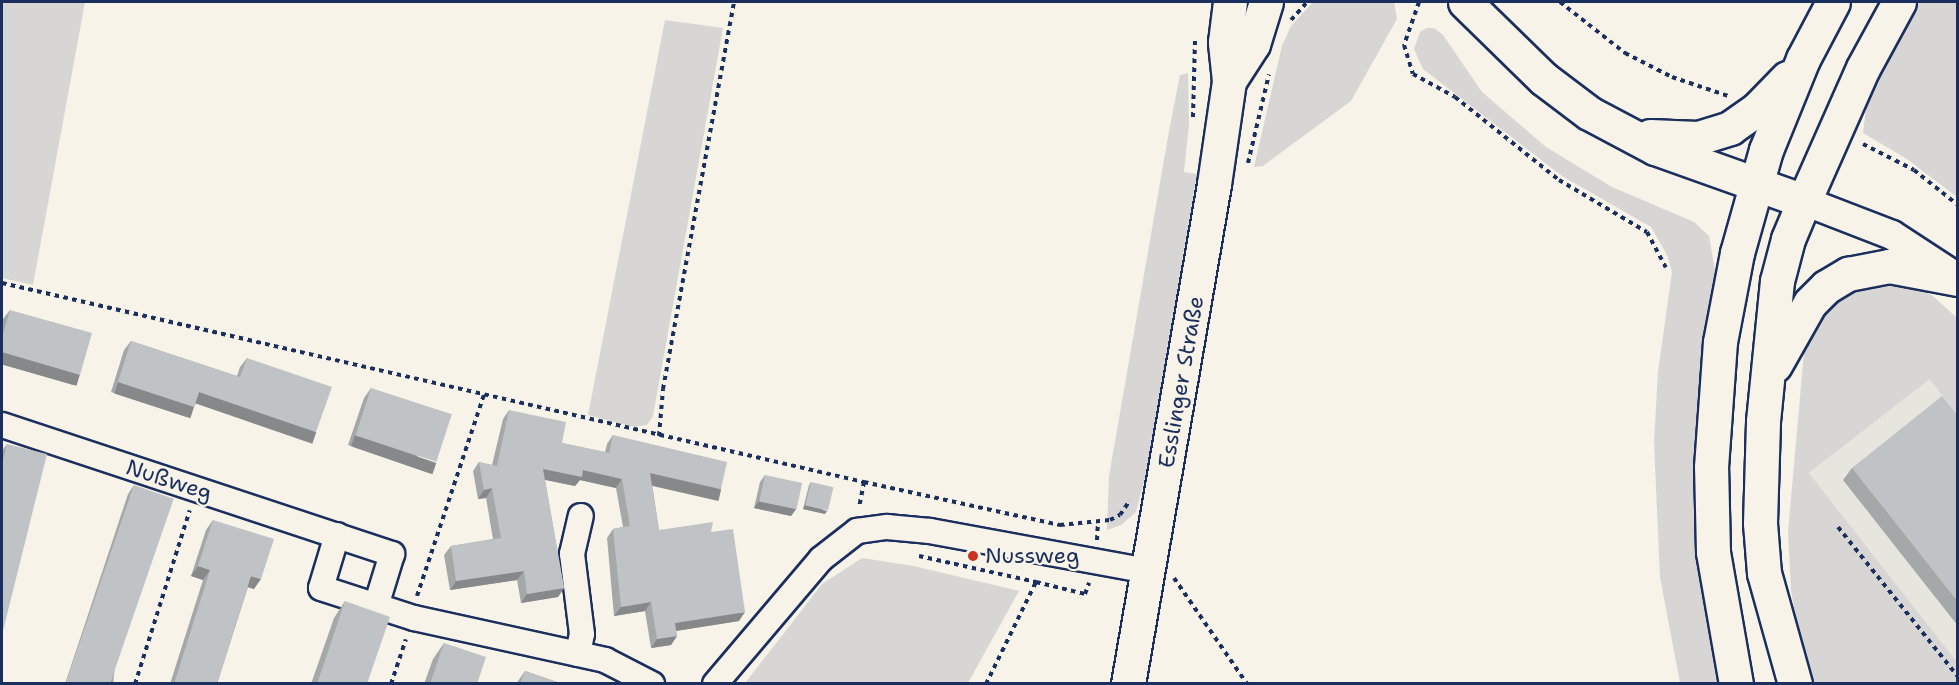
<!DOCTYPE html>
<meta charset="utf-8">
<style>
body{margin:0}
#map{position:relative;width:1959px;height:685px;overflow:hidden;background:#f7f3e8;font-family:"Shantell Sans",sans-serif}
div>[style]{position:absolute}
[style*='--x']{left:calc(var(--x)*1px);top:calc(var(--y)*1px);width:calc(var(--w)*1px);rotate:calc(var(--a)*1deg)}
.built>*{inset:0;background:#e6e5de}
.green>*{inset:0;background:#d7d6d4}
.path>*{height:4px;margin-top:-2px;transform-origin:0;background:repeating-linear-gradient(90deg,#1b2f5e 0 4.5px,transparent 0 9px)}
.roads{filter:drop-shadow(2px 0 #1b2f5e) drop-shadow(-2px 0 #1b2f5e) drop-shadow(0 2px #1b2f5e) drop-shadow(0 -2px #1b2f5e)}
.minor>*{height:24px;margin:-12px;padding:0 12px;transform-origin:12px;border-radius:12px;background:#f7f3e8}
.tertiary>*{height:28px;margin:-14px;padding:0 14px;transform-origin:14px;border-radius:14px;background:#f7f3e8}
.secondary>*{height:33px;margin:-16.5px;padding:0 16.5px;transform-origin:16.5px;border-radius:16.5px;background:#f7f3e8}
.wall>*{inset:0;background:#a5a8a9}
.shaded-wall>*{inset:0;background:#86888a;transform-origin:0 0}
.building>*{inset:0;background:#c0c3c5;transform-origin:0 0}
.dots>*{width:16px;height:16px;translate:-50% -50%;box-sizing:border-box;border:3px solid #f7f3e8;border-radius:50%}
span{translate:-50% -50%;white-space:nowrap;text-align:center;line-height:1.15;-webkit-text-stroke:4.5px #f7f3e8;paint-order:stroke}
.street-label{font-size:22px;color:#1b2f5e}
.poi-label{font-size:22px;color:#1b2f5e}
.left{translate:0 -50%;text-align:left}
.frame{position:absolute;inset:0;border:3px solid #1b2f5e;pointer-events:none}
</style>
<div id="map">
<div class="built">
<div style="clip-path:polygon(1957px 375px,1957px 662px,1809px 473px,1930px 379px)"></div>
</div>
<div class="green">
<div style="clip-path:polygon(2px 2px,85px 2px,33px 285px,2px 278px)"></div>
<div style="clip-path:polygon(1313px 2px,1394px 2px,1397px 19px,1351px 101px,1263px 166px,1254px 167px,1282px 46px,1291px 26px)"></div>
<div style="clip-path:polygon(1918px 2px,1957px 2px,1957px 197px,1907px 159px,1863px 133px,1867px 100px)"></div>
<div style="clip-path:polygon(665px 20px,723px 28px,653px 416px,647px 425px,634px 427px,588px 415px)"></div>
<div style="clip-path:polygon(1427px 28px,1434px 28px,1443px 35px,1482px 92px,1546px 147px,1612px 187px,1694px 222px,1709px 236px,1715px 270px,1697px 416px,1699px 561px,1720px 683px,1680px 683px,1660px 577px,1654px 442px,1658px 372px,1672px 272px,1667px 255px,1651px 227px,1562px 176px,1423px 69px,1414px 49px,1420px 32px)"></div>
<div style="clip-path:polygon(1188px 73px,1189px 125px,1184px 172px,1197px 174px,1146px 473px,1136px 512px,1121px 525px,1107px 530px,1109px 476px,1169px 131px,1180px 75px)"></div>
<div style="clip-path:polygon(1873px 284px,1904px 284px,1918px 289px,1933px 296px,1957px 318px,1957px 415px,1930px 379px,1809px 473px,1957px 662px,1957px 683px,1807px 684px,1791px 590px,1788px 532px,1804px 352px,1811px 333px,1829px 306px,1842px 296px)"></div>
<div style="clip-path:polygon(862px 558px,914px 566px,1019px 591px,968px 683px,745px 683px,822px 584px)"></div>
</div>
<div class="path">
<div style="--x:1419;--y:2;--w:46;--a:109.2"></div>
<div style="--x:1404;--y:45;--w:30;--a:73"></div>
<div style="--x:1413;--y:74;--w:48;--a:28.7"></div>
<div style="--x:1455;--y:97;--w:133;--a:38.6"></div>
<div style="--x:1559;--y:180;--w:102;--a:30.6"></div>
<div style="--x:1647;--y:232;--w:40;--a:62"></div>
<div style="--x:1560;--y:2;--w:83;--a:38.1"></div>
<div style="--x:1625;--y:53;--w:53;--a:27.1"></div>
<div style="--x:1672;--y:77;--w:59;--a:18.7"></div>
<div style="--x:1291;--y:20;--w:24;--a:-48"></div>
<div style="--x:1193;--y:117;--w:76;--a:-88.5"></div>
<div style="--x:1863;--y:144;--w:57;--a:27"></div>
<div style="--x:1914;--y:170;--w:56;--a:38.5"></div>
<div style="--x:1248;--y:163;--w:91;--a:-76.7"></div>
<div style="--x:2;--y:283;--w:885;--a:13"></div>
<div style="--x:864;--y:482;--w:26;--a:101"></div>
<div style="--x:659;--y:436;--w:47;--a:-85.1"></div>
<div style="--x:663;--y:389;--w:393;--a:-79.6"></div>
<div style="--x:864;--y:482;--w:201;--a:12.4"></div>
<div style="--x:1060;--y:525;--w:50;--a:-5.7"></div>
<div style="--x:1110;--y:520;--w:11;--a:-27"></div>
<div style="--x:1120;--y:515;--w:18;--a:-56"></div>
<div style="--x:1838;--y:527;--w:192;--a:51.3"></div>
<div style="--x:1097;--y:540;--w:18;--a:-87"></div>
<div style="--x:919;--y:556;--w:120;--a:12.5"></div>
<div style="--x:1174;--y:578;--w:129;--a:55.4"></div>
<div style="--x:417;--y:596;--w:212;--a:-71.6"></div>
<div style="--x:135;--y:684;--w:182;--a:-72.5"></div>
<div style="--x:391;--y:684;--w:47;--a:-71.6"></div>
<div style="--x:986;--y:684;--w:114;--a:-63.9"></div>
<div style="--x:1036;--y:582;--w:50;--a:13.8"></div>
<div style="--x:1085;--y:594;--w:12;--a:-70"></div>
</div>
<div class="roads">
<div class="minor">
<div style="--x:2;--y:425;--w:411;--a:18.3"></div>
<div style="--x:392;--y:554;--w:54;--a:107.1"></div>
<div style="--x:337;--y:535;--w:55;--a:106.8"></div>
<div style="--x:321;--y:588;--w:98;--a:17.9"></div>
<div style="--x:414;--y:618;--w:196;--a:12.4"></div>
<div style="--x:605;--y:660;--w:53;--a:27.1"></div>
<div style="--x:578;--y:654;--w:20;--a:-79"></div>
<div style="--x:582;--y:634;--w:81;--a:-97.1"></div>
<div style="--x:572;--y:554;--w:39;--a:-77"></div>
<div style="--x:715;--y:684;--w:164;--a:-49.7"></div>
<div style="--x:821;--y:559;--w:46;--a:-37.9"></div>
<div style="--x:857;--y:531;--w:30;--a:-8"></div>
<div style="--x:887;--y:527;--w:43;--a:5.3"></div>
<div style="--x:930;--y:531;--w:222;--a:10.4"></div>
</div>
<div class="tertiary">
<div style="--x:1804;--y:201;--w:94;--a:21.1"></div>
<div style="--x:1892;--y:235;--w:79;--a:33.1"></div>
</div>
<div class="secondary">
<div style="--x:1465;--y:2;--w:110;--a:44.3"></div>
<div style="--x:1544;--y:79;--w:56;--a:37.1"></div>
<div style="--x:1589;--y:113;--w:75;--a:27.9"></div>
<div style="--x:1655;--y:148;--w:158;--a:19.6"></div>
<div style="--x:1229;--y:81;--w:44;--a:-57"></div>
<div style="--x:1253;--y:44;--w:44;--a:-72.8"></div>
<div style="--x:1650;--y:136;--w:48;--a:2.4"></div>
<div style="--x:1698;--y:138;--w:34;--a:-17"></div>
<div style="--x:1730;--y:128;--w:33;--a:-35"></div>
<div style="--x:1757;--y:109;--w:43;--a:-45.9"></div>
<div style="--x:1775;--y:365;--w:71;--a:-60.6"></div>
<div style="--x:1810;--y:303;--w:23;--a:-45"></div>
<div style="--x:1826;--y:287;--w:26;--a:-31"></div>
<div style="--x:1848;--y:274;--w:42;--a:-11"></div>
<div style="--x:1889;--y:266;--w:70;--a:10.7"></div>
<div style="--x:1128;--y:684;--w:507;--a:-80.24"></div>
<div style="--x:1214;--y:184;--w:104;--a:-81.7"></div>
<div style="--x:1229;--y:81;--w:39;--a:-96"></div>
<div style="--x:1225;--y:42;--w:40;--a:-82.9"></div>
<div style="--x:1736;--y:684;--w:134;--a:-99.9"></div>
<div style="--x:1713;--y:552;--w:85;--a:-91.3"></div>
<div style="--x:1711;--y:467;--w:125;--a:-85.9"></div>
<div style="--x:1720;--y:342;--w:91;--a:-79.2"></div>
<div style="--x:1737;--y:253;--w:107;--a:-74.3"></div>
<div style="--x:1766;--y:150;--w:98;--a:-67.9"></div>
<div style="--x:1803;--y:59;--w:64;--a:-62.2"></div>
<div style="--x:1795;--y:684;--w:115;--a:-105.6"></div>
<div style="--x:1764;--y:573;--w:50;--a:-94.6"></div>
<div style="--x:1760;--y:523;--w:102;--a:-88.3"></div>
<div style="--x:1763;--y:421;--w:141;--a:-84.3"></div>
<div style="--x:1777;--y:281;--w:43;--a:-75.3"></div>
<div style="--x:1788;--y:239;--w:41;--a:-67.2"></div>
<div style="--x:1804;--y:201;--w:145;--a:-66.1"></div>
<div style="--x:1863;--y:68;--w:75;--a:-61.4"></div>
</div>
</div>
<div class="wall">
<div style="clip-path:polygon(10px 310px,80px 375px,73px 385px,2px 364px,2px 324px,3px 319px)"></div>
<div style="clip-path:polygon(131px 341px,237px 376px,240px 367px,247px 358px,316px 432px,309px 441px,196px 403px,194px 407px,187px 417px,111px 392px,124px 350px)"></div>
<div style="clip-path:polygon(371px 388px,429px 473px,348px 445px,364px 398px)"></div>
<div style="clip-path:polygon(509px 410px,562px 443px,605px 452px,607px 444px,613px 435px,721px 489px,714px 499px,652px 484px,659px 530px,711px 532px,739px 621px,676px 631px,677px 636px,671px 645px,651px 648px,645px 611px,614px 616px,607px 538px,613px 529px,623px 527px,616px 488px,580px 480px,575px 486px,545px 480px,564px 588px,558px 597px,521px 603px,517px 580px,450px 590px,444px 555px,451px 546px,493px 539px,486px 498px,478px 499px,473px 471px,479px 462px,492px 465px,503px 419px)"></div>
<div style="clip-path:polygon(1958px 416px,1958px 626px,1843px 480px,1852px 468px)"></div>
<div style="clip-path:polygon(7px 444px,2px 635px,2px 451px)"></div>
<div style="clip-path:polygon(765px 475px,796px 509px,791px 516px,754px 508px,760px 482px)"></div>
<div style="clip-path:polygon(811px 482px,825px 514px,803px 509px,809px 485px)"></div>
<div style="clip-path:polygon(134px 485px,113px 684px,65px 684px,128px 494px)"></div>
<div style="clip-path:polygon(213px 520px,254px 589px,248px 587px,217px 684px,170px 684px,203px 580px,191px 576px,206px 530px)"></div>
<div style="clip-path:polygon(345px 601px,367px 684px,311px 684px,334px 618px)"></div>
<div style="clip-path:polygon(444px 643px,477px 684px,424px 684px,433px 659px)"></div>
<div style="clip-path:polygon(525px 671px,563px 684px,516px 684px)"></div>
</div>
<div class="shaded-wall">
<div style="left:2px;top:352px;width:81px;height:12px;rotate:16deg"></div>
<div style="left:118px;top:382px;width:80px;height:12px;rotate:18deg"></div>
<div style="left:199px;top:392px;width:124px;height:12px;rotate:19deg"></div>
<div style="left:355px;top:435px;width:86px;height:12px;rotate:19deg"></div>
<div style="clip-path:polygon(543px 469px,583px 470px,622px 479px,616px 488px,580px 480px,575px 486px,537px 478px)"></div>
<div style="left:650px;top:473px;width:73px;height:12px;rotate:13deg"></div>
<div style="clip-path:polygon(492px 488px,486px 498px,478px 499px,484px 490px)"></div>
<div style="clip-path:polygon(759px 501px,796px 509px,791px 516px,754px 508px)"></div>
<div style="clip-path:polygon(805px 505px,827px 511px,825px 514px,803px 509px)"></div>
<div style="clip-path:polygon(198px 566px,210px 570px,203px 580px,191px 576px)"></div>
<div style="clip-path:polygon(524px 571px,517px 580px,450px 590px,456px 581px)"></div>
<div style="clip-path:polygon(251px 576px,261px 579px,254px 589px,244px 586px)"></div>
<div style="clip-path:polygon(564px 588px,558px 597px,521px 603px,527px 594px)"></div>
<div style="clip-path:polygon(651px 602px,645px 611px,614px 616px,621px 607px)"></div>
<div style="clip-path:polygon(745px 612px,739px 621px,669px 632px,675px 623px)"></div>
<div style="clip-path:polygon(677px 636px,671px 645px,651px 648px,657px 639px)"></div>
</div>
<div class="building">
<div style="clip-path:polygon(10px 310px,92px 333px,80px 375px,2px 352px,2px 337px)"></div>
<div style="clip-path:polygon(131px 341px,240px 377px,247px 358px,332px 387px,316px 432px,199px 392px,194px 407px,118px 382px)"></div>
<div style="left:371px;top:388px;width:85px;height:50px;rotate:18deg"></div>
<div style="clip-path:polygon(1942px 396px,1958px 416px,1958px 602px,1852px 468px)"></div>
<div style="clip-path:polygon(509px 410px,566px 422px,562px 443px,609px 453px,613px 435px,727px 462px,721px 489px,650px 473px,659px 530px,713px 522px,711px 532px,733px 529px,745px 612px,675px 623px,677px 636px,657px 639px,651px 602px,621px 607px,613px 529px,630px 526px,622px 479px,583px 470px,582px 477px,543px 469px,564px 588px,527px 594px,524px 571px,456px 581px,451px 546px,501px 538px,492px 488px,484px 490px,479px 462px,497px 466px)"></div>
<div style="clip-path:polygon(7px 444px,47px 454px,2px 635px,2px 464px)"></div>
<div style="left:765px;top:475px;width:38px;height:27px;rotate:12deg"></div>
<div style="left:811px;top:482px;width:23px;height:24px;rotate:13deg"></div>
<div style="left:134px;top:485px;width:42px;height:210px;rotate:19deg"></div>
<div style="clip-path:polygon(213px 520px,274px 539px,261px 579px,251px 576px,217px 684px,174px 684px,210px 570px,198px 566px)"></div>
<div style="clip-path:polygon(345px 601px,390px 617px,367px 684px,317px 684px)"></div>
<div style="clip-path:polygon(444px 643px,486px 657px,477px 684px,430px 684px)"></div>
<div style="clip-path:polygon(525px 671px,563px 684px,520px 684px)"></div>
</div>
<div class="dots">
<div style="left:973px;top:556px;background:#c8321e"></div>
</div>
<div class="street-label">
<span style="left:1181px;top:382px;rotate:-80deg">Esslinger Straße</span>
<span style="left:169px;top:480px;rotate:18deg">Nußweg</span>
</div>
<div class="poi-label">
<span class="left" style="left:985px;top:556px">Nussweg</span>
</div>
<div class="frame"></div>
</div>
